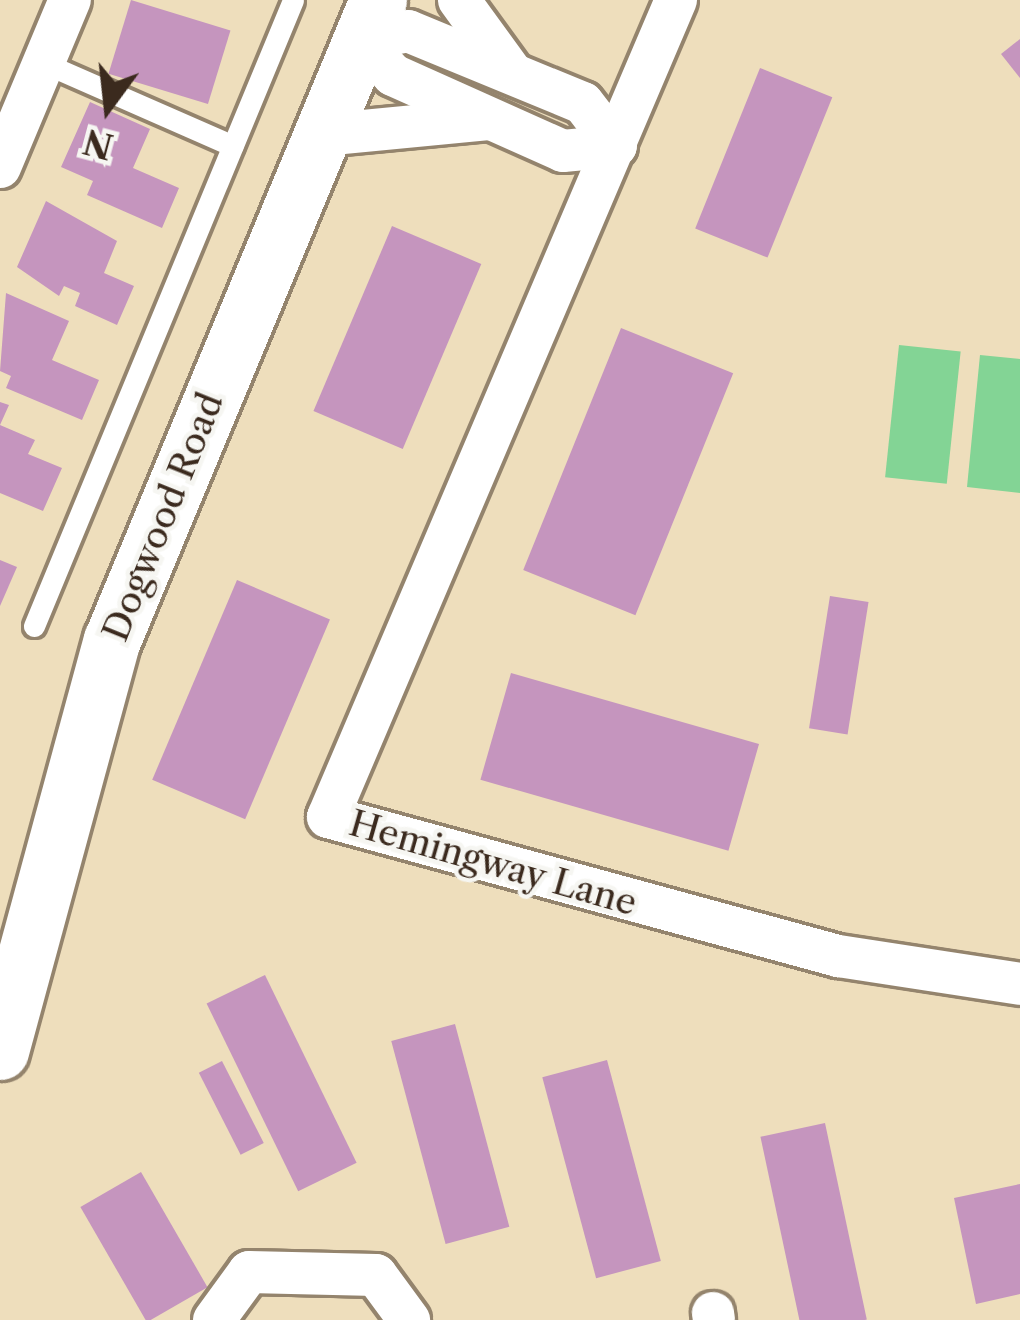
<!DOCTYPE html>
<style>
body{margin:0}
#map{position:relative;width:1020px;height:1320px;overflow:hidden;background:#eedebc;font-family:"Libre Caslon Text",serif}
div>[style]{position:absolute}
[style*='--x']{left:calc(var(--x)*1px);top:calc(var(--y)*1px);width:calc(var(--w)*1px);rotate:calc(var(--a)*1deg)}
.green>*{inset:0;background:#83d495;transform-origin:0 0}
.building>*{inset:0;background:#c595be;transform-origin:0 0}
.roads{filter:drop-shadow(3px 0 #94846d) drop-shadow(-3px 0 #94846d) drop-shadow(0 3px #94846d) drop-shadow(0 -3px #94846d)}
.lane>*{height:21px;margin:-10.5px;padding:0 10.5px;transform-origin:10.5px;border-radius:10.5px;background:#fff}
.street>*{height:42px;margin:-21px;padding:0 21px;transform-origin:21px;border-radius:21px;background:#fff}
.secondary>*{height:57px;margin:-28.5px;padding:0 28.5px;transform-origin:28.5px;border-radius:28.5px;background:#fff}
span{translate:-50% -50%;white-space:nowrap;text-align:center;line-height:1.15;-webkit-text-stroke:9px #f6f6f2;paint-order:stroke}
.street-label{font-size:36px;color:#3b2a1e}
.north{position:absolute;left:48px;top:48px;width:120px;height:120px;-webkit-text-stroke:9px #f6f6f2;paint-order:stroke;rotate:195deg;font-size:33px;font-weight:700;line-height:48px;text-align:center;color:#3b2a1e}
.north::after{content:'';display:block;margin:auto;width:42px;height:54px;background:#3b2a1e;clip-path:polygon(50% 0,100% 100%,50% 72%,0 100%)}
</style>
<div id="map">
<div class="green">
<div style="left:899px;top:345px;width:62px;height:133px;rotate:6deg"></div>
<div style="clip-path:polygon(980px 355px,1020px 359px,1020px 493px,967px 487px)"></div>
</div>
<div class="building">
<div style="left:131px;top:0;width:104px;height:77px;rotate:17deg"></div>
<div style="clip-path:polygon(1020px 39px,1020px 78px,1001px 54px)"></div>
<div style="left:760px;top:68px;width:78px;height:173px;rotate:22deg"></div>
<div style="clip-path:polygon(90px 102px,150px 129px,133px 168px,179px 188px,162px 228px,87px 195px,93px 181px,61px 167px)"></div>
<div style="clip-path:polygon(46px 201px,117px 241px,104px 273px,134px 286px,117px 325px,75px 306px,80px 293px,64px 286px,59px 296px,17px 267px)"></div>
<div style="left:392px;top:226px;width:97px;height:201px;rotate:23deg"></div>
<div style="clip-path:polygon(6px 293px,69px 321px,52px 360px,99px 380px,82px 420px,6px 388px,11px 376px,0 371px)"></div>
<div style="left:621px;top:328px;width:121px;height:261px;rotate:22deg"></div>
<div style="clip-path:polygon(0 402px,9px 405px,0 425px,35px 440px,28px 454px,62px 468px,43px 511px,0 493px)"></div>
<div style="clip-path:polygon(0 560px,17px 567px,0 606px)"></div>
<div style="left:237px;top:580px;width:101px;height:217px;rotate:23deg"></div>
<div style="left:830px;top:596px;width:39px;height:134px;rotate:9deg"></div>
<div style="left:511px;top:673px;width:258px;height:111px;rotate:16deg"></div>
<div style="left:265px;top:975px;width:209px;height:65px;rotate:64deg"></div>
<div style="left:455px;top:1024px;width:210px;height:66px;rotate:75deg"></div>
<div style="left:607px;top:1060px;width:208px;height:67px;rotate:75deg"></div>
<div style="left:222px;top:1061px;width:92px;height:26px;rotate:63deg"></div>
<div style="left:825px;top:1123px;width:201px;height:66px;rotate:78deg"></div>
<div style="left:141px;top:1172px;width:133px;height:70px;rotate:60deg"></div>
<div style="clip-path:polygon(1020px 1184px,1020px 1294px,976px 1304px,954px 1198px)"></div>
</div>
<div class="roads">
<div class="lane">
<div style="--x:44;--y:63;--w:206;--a:23.7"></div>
<div style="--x:34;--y:626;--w:677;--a:-67.52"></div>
</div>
<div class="street">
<div style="--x:459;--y:0;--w:90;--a:54"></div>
<div style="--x:676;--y:0;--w:888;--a:113.07"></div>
<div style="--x:328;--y:817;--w:529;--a:15.25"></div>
<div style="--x:838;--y:956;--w:184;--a:8.7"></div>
<div style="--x:361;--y:40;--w:48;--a:-10.8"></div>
<div style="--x:408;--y:31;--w:189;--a:22.4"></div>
<div style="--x:583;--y:103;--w:54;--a:52.5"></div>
<div style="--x:361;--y:40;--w:47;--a:47.6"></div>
<div style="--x:393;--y:75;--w:186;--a:24.1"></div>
<div style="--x:563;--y:151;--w:53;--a:-5.4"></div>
<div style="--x:322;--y:135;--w:167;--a:-5.5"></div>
<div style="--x:0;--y:167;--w:181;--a:-67.3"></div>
<div style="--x:713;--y:1313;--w:7;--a:82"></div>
<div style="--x:214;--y:1320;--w:59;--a:-53.9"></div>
<div style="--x:249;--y:1272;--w:127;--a:1.4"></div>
<div style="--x:376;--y:1275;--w:56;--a:53.7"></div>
</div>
<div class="secondary">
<div style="--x:0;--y:1051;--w:426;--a:-74.8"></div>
<div style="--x:112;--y:640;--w:693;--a:-67.43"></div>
</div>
</div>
<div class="street-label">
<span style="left:163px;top:517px;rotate:-68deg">Dogwood Road</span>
<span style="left:493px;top:863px;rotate:16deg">Hemingway Lane</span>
</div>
<div class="north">N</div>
</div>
